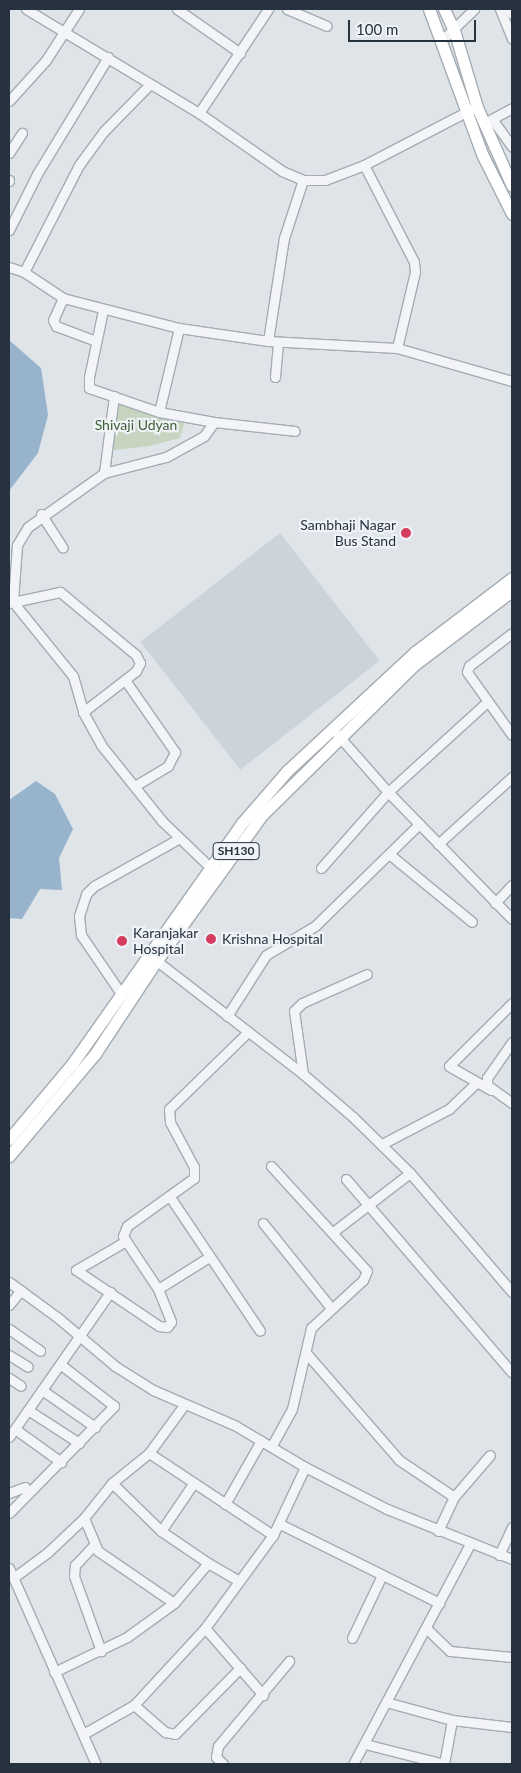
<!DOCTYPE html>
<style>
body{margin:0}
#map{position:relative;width:521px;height:1773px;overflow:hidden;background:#dfe4e9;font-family:Lato,sans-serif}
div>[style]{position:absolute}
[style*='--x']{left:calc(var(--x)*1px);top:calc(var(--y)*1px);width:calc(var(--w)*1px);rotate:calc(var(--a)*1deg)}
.built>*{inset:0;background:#cdd3db;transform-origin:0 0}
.green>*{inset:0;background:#c6d4c0}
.water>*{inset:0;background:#98b4cc}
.roads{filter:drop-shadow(1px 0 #a4abb3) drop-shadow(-1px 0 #a4abb3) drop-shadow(0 1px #a4abb3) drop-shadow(0 -1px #a4abb3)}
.minor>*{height:9px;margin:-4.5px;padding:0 4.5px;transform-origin:4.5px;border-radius:4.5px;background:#f2f4f7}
.major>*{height:11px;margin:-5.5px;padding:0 5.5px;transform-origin:5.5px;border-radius:5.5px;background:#fff}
.dots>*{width:14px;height:14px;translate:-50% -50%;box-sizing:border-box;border:2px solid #eff3f7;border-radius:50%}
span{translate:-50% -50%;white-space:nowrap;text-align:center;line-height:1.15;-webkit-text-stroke:4.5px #eff3f7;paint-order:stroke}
.shield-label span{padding:1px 4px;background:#eff3f7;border:1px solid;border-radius:4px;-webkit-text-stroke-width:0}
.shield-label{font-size:12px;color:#273241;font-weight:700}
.park-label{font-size:14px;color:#3e5e33}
.poi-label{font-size:14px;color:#273241}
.right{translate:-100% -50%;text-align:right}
.left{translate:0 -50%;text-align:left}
.frame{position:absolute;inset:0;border:10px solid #273241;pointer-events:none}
.scale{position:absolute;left:348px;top:20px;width:128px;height:22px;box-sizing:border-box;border:2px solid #273241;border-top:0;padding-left:6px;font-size:15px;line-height:18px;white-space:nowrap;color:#273241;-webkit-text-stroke:4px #eff3f7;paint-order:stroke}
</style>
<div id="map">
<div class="built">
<div style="left:280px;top:533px;width:162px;height:177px;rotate:52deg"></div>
</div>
<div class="green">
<div style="clip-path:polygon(114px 396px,186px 417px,180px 438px,150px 446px,114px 450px)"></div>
</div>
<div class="water">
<div style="clip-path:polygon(9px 340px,41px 368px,48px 415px,38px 453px,9px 491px)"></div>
<div style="clip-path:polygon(36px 781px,55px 794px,73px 829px,59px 858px,62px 890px,40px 889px,22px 919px,9px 918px,9px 800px)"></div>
</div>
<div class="roads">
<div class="minor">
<div style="--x:26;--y:9;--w:202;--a:31"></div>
<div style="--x:199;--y:113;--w:101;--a:34.9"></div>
<div style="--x:282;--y:171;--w:23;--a:23"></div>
<div style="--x:303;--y:180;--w:22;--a:0"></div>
<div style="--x:325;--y:180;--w:42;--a:-21"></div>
<div style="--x:364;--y:165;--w:122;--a:-27.4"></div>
<div style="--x:177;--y:9;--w:77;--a:34.9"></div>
<div style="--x:287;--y:9;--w:43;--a:23"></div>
<div style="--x:500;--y:9;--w:32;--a:68"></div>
<div style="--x:508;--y:9;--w:6;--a:51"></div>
<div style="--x:442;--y:40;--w:45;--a:-44.1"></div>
<div style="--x:9;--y:101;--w:55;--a:-47.9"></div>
<div style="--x:46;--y:60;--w:61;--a:-57.1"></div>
<div style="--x:199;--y:113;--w:125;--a:-56.4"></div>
<div style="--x:492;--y:119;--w:34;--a:54"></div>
<div style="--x:488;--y:121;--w:27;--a:-28"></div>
<div style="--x:9;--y:153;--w:24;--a:-57"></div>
<div style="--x:364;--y:165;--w:109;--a:62.7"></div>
<div style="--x:414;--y:262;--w:10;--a:84"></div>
<div style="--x:415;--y:272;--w:78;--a:103.3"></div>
<div style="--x:9;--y:181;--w:1;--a:-90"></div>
<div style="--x:9;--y:230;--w:63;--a:-63.4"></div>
<div style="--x:37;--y:174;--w:137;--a:-58.7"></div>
<div style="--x:9;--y:267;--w:16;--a:18"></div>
<div style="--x:24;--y:272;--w:47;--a:33.7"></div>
<div style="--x:63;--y:298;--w:120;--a:14.5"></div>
<div style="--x:179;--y:328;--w:90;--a:8.3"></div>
<div style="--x:268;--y:341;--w:129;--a:3.1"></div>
<div style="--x:397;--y:348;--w:120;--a:16"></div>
<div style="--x:24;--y:272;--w:120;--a:-62.8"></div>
<div style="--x:79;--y:165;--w:42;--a:-53.7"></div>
<div style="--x:104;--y:131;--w:64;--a:-45.6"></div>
<div style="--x:63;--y:298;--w:24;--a:114"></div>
<div style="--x:53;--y:320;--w:7;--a:63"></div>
<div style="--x:56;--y:326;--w:43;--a:20.6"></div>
<div style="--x:103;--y:310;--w:68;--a:101.8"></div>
<div style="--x:89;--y:377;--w:11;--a:90"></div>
<div style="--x:89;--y:388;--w:74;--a:18.9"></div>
<div style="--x:159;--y:412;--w:56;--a:10.3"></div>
<div style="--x:214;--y:422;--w:81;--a:6.3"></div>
<div style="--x:268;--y:341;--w:104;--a:-81.2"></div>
<div style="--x:284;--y:238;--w:61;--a:-71.9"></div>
<div style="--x:275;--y:377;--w:35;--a:-85"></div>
<div style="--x:114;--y:396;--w:78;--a:97.4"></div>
<div style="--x:104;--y:473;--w:64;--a:-14.5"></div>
<div style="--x:166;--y:457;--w:43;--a:-28.9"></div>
<div style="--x:204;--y:436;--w:17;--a:-54"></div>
<div style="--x:159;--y:412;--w:86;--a:-76.6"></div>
<div style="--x:41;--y:514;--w:40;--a:57.1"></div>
<div style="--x:9;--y:603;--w:4;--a:-14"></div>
<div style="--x:13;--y:602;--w:57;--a:-86"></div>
<div style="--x:17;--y:545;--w:21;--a:-59"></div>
<div style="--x:28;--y:527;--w:93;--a:-35.4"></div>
<div style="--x:512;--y:633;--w:54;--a:142.5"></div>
<div style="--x:469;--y:666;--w:6;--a:108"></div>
<div style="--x:467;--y:672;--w:77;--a:54.5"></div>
<div style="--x:125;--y:680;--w:88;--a:55.2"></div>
<div style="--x:175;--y:752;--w:16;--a:117"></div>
<div style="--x:168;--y:766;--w:39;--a:149"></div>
<div style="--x:83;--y:712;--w:67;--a:-37.7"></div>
<div style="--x:136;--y:671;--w:9;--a:-63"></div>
<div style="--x:140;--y:663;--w:9;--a:-117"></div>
<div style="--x:136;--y:655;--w:99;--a:-140.3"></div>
<div style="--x:60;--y:592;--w:48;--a:168"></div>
<div style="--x:13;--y:602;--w:95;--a:51"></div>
<div style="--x:73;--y:676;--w:37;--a:74"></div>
<div style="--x:83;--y:712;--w:38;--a:61"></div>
<div style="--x:101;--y:745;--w:97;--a:51.2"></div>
<div style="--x:162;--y:821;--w:72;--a:43.9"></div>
<div style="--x:337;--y:734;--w:77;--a:48.7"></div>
<div style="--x:388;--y:792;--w:177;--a:45.7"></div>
<div style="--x:438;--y:844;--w:100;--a:-42.2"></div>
<div style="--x:389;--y:854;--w:107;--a:39.3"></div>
<div style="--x:321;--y:868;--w:101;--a:-48.6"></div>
<div style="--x:388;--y:792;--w:134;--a:-42.3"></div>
<div style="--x:495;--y:903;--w:25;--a:-47"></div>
<div style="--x:153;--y:958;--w:190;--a:37.7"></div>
<div style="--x:303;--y:1074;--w:66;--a:40.7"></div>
<div style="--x:353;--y:1117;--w:80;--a:44.5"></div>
<div style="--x:410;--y:1173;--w:157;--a:49.4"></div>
<div style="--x:122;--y:995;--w:73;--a:-124.3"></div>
<div style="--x:81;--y:935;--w:19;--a:-96"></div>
<div style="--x:79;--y:916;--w:23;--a:-72"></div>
<div style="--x:86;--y:894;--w:11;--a:-45"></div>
<div style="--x:94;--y:886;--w:96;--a:-29.2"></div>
<div style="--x:227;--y:1016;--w:72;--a:-57.4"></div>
<div style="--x:266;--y:955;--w:57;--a:-30.6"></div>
<div style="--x:315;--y:926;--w:146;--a:-44.4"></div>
<div style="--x:512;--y:1042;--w:44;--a:124.8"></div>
<div style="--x:487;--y:1078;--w:7;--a:90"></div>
<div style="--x:487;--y:1085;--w:31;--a:36"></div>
<div style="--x:303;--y:1074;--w:64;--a:-98.1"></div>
<div style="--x:294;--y:1011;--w:11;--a:-45"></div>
<div style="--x:302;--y:1003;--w:71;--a:-24"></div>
<div style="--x:491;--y:1090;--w:48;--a:-150.3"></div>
<div style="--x:449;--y:1066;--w:89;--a:-45"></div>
<div style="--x:382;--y:1144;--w:76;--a:-27.6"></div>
<div style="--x:449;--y:1109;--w:36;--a:-44"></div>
<div style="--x:271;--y:1166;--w:142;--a:47.6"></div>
<div style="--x:367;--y:1271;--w:10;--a:114"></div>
<div style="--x:363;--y:1280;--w:71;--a:137.3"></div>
<div style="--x:311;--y:1328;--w:83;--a:103.2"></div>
<div style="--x:292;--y:1409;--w:43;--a:118.9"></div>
<div style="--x:346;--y:1179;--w:255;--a:49.4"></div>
<div style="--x:170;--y:1197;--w:161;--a:56.1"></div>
<div style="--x:263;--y:1223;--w:109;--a:51.3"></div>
<div style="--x:333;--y:1232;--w:97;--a:-37.5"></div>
<div style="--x:126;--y:1241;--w:6;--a:-121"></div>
<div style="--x:123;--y:1236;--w:11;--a:-68"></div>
<div style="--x:127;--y:1226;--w:82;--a:-35.6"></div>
<div style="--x:194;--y:1178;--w:11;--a:-90"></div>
<div style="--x:194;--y:1167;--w:51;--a:-118.1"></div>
<div style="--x:170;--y:1122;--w:13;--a:-94"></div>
<div style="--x:169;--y:1109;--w:109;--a:-44.3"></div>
<div style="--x:126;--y:1241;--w:58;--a:56.3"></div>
<div style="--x:158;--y:1289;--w:35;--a:68"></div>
<div style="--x:171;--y:1322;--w:6;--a:129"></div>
<div style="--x:167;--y:1327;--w:8;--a:-173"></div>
<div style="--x:159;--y:1326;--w:100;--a:-146"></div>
<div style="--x:76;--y:1270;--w:58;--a:-30.1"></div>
<div style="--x:9;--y:1282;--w:59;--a:36.1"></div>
<div style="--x:57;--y:1317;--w:76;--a:40.2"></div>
<div style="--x:115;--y:1366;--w:45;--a:32.3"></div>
<div style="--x:153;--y:1390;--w:90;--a:23.4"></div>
<div style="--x:236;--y:1426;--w:80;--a:30.7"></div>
<div style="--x:305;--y:1467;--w:92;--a:27.1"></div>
<div style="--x:387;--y:1509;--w:135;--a:21.8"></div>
<div style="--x:158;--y:1289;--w:60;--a:-32.1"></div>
<div style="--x:9;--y:1305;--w:19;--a:-51"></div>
<div style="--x:9;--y:1329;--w:38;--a:35"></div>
<div style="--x:307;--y:1354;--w:140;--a:49"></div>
<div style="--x:399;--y:1460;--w:66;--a:33.9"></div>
<div style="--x:9;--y:1355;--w:22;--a:32"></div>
<div style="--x:9;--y:1378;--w:14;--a:34"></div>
<div style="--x:42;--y:1390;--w:65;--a:34.9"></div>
<div style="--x:28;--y:1410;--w:61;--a:32.9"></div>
<div style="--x:15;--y:1429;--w:57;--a:35.7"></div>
<div style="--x:9;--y:1437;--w:177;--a:-55.1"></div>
<div style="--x:149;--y:1453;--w:149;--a:33.5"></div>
<div style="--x:112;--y:1483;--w:69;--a:44.4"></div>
<div style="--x:161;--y:1531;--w:57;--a:34.2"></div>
<div style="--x:9;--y:1493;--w:17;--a:-21"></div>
<div style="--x:225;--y:1504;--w:73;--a:-60.3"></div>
<div style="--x:9;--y:1513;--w:150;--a:-45.5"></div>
<div style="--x:114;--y:1406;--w:68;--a:-142.1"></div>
<div style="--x:84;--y:1518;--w:36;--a:67"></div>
<div style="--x:98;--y:1551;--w:92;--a:34.4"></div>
<div style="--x:280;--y:1524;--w:178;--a:26.4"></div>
<div style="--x:161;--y:1531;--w:57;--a:-55.8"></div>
<div style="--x:438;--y:1531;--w:38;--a:-65"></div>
<div style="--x:454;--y:1497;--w:55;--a:-49.4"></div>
<div style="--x:93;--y:1546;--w:26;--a:133"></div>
<div style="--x:75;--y:1565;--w:11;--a:95"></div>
<div style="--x:74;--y:1576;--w:80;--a:70.2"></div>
<div style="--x:499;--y:1555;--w:31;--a:-65"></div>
<div style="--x:9;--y:1568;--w:214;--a:66.1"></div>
<div style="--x:13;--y:1578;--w:44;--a:-36.6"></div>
<div style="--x:48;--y:1552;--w:50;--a:-43.4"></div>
<div style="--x:84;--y:1518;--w:45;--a:-51.3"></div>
<div style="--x:112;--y:1483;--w:48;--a:-39"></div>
<div style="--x:149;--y:1453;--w:59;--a:-53.9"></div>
<div style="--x:205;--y:1628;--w:89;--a:49.1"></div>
<div style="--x:426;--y:1628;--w:33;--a:44"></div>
<div style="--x:450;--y:1651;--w:62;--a:5.5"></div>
<div style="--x:352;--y:1638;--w:70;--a:-64.5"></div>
<div style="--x:54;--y:1672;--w:81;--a:-25.6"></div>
<div style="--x:127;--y:1637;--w:58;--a:-35.9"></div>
<div style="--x:174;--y:1603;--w:52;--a:-49.6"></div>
<div style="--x:208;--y:1563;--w:36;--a:30"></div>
<div style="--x:386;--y:1702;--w:68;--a:15.3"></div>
<div style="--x:452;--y:1720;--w:60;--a:6.7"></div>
<div style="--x:134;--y:1705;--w:41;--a:41.1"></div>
<div style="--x:165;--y:1732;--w:10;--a:11"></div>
<div style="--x:175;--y:1734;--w:93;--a:-45.4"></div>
<div style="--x:85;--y:1733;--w:56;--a:-29.7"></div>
<div style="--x:134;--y:1705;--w:105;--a:-47.3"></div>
<div style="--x:205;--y:1628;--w:115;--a:-53.8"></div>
<div style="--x:273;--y:1535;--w:75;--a:-64.8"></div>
<div style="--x:365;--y:1744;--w:81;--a:14.2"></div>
<div style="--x:444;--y:1764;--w:45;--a:-79.7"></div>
<div style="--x:223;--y:1764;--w:10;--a:-135"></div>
<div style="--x:216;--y:1757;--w:11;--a:-80"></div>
<div style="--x:218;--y:1746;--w:111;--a:-50.1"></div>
<div style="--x:353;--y:1764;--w:249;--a:-62"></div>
</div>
<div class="major">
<div style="--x:429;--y:9;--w:154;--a:69.9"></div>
<div style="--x:482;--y:154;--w:67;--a:63.4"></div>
<div style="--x:444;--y:9;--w:23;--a:65"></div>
<div style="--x:454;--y:30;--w:80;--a:73.4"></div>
<div style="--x:477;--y:107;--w:86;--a:66.1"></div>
<div style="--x:9;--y:1139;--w:98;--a:-50"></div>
<div style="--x:72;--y:1064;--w:295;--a:-54.8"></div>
<div style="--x:242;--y:823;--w:69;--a:-49.1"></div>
<div style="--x:287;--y:771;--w:175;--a:-42.9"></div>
<div style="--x:415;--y:652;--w:122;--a:-37.3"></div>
<div style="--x:9;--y:1156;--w:133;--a:-49.9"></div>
<div style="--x:95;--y:1054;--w:113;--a:-56.6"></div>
<div style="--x:157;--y:960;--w:179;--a:-54.1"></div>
<div style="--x:262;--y:815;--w:214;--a:-44.6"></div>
<div style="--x:414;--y:665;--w:123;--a:-37.1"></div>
</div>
</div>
<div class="dots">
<div style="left:406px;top:533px;background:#d63c5e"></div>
<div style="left:211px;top:939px;background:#d63c5e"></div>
<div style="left:122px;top:941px;background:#d63c5e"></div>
</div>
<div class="shield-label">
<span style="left:236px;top:851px">SH130</span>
</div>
<div class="park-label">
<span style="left:136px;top:425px">Shivaji Udyan</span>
</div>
<div class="poi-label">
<span class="right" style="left:396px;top:533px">Sambhaji Nagar<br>Bus Stand</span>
<span class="left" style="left:133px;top:941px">Karanjakar<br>Hospital</span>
<span class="left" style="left:222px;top:939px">Krishna Hospital</span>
</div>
<div class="frame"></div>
<div class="scale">100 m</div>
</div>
